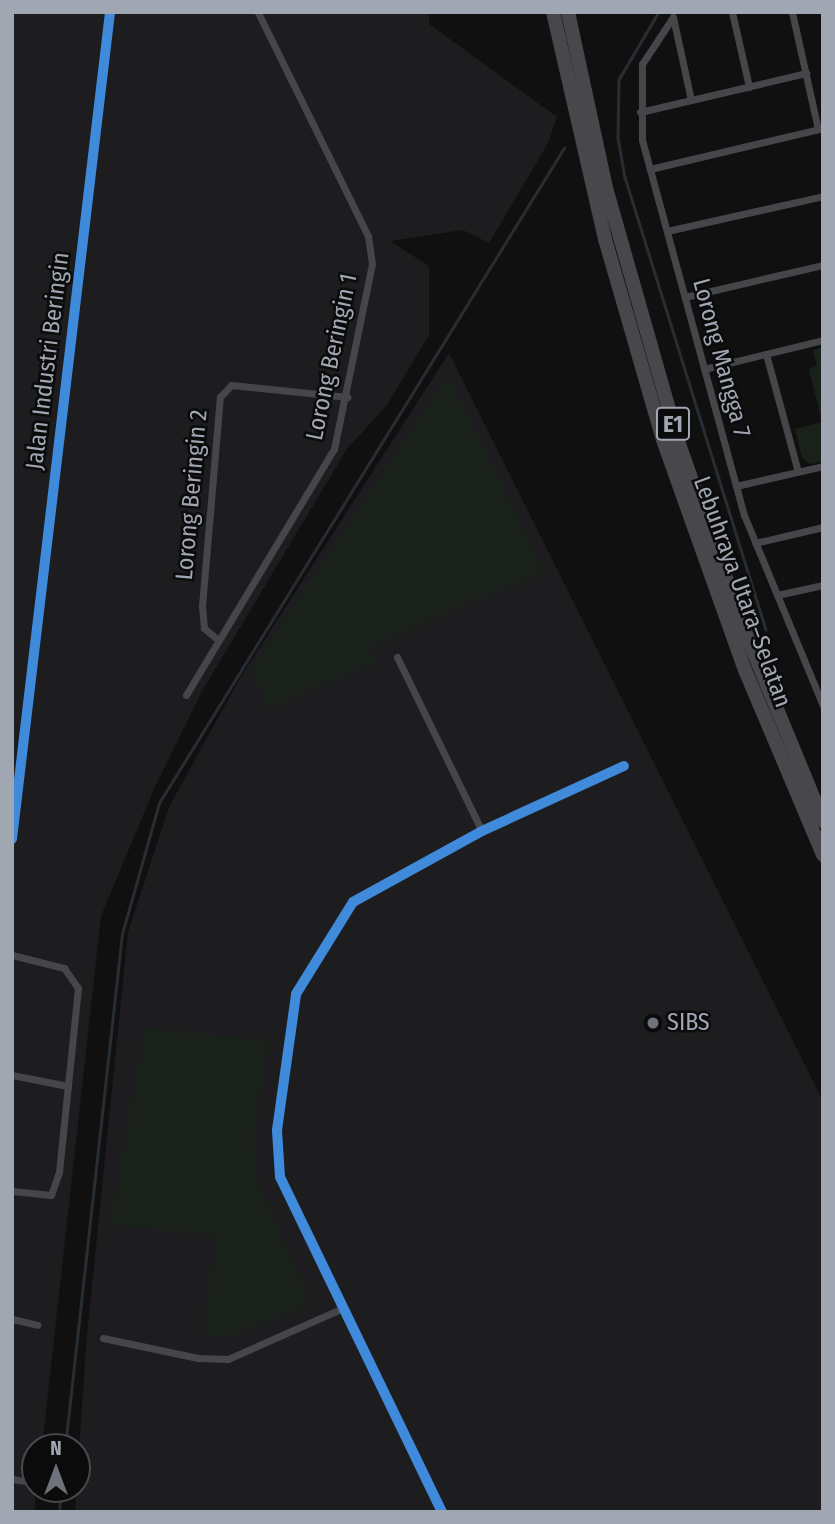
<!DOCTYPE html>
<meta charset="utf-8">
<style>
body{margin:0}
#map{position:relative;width:835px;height:1524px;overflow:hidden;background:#101011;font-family:"Fira Sans Condensed",sans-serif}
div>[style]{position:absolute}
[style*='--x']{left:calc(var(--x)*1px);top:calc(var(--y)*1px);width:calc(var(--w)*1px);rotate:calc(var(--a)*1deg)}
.built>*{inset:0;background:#1d1d1f}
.green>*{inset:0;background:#1a211b}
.stream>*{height:2.5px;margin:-1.25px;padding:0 1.25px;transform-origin:1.25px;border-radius:1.25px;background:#262e34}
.street>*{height:7px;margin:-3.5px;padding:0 3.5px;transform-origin:3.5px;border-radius:3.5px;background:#45464a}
.highway>*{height:14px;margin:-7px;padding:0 7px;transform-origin:7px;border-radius:7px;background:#48484c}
.cycleway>*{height:10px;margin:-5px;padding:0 5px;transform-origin:5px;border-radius:5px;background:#408adc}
.dots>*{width:19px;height:19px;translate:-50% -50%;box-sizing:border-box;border:4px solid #0b0b0c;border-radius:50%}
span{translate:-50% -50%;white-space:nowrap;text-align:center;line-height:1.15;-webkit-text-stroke:5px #0b0b0c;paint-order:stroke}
.shield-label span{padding:2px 5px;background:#0b0b0c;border:2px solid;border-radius:5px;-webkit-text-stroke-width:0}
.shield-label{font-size:23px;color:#a0a7b3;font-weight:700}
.street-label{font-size:24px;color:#a0a7b3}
.poi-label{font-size:24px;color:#a0a7b3}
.left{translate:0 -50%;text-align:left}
.frame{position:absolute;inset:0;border:14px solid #a0a7b3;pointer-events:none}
.north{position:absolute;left:21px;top:1433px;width:70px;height:70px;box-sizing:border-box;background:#0b0b0c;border:2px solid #47494f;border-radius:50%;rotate:0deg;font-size:19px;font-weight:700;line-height:28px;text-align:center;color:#a0a7b3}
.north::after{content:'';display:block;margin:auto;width:24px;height:32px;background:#6e727a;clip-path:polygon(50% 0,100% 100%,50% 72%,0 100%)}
</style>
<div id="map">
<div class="built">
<div style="clip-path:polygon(12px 12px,429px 12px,429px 24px,557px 117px,548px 143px,489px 243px,463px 230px,390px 241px,429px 266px,429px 335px,387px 405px,347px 449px,202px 691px,154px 789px,101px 916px,42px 1447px,35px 1447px,35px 1512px,12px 1512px)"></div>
<div style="clip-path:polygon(449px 353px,823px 1101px,823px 1512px,75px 1512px,86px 1345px,128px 932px,169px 807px,240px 678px)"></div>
</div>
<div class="green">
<div style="clip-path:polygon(823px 347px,823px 461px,810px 464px,802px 458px,795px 429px,822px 422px,809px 369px,817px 366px,813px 350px)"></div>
<div style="clip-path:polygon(448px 375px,544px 571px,369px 647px,376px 662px,270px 708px,251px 670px)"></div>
<div style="clip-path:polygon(145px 1028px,269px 1040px,254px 1133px,256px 1178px,306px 1291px,304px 1307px,231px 1336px,203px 1336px,216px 1236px,110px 1224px)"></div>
</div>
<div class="stream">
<div style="--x:659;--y:12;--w:79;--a:120.5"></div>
<div style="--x:619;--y:80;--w:58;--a:91"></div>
<div style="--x:618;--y:138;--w:40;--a:80"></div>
<div style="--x:625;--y:177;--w:474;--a:72.7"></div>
<div style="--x:65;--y:1447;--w:516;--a:-83.66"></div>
<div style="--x:122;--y:934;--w:136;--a:-74.2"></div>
<div style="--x:159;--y:803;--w:770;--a:-58.27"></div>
<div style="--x:59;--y:1512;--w:23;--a:-85"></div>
</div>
<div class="street">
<div style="--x:732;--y:12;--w:77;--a:77.2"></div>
<div style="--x:792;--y:12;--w:120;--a:77.5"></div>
<div style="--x:673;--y:17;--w:56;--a:123.4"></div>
<div style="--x:642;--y:64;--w:76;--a:90"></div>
<div style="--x:642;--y:140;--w:389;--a:74.8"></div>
<div style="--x:744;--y:515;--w:207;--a:67.5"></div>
<div style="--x:673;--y:17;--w:85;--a:77.8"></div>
<div style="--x:640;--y:112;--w:171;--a:-13.2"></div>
<div style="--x:650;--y:169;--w:178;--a:-13.3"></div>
<div style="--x:667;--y:231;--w:160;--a:-12.6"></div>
<div style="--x:685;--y:297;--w:142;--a:-13.1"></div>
<div style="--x:766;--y:354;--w:122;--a:74.8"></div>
<div style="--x:704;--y:369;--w:122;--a:-13.7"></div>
<div style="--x:736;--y:486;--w:89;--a:-12.9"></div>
<div style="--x:755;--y:543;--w:70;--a:-13.2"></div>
<div style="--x:777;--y:595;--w:47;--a:-12.3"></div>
<div style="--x:217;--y:639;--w:17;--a:-140"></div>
<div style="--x:204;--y:628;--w:22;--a:-95"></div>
<div style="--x:202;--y:606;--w:210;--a:-85.1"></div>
<div style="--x:220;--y:397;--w:16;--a:-47"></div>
<div style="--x:231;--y:385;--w:117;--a:5.9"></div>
<div style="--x:397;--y:657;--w:194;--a:64"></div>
<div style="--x:186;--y:695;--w:287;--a:-59"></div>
<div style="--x:334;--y:449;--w:189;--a:-78.4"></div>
<div style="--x:372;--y:264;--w:28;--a:-98"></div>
<div style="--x:368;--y:236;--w:250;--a:-116.2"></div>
<div style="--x:12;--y:839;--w:833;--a:-83.24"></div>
<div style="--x:12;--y:955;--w:54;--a:14"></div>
<div style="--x:64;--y:968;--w:24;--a:55"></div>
<div style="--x:78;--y:988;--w:185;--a:95.9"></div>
<div style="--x:59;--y:1172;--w:24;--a:109"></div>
<div style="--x:51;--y:1195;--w:39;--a:-174"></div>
<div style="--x:12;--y:1075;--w:57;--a:11.1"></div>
<div style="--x:12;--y:1319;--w:26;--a:13"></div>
<div style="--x:103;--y:1338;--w:97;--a:11.9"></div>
<div style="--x:198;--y:1358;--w:30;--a:2"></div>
<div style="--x:228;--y:1359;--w:124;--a:-23.9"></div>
<div style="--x:12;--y:1479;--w:12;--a:9"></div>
<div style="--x:442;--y:1512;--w:372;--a:-115.8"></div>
<div style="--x:280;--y:1177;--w:47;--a:-93.7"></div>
<div style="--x:277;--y:1130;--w:137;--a:-82"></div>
<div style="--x:296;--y:994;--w:108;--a:-58.2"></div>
<div style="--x:353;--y:902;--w:147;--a:-28.8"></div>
<div style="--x:482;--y:831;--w:156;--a:-24.6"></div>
</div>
<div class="highway">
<div style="--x:553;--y:12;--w:233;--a:77.1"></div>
<div style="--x:605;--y:239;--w:209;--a:73.9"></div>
<div style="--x:663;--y:440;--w:244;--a:70.4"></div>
<div style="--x:745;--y:670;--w:201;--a:67.1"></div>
<div style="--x:568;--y:12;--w:180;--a:77.8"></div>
<div style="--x:606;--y:188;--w:260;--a:74.1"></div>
<div style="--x:677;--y:438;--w:202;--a:70.7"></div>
<div style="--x:744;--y:629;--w:208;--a:67.6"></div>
</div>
<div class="cycleway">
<div style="--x:12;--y:839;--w:833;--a:-83.24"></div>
<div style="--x:442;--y:1512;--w:372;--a:-115.8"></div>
<div style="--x:280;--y:1177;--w:47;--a:-93.7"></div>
<div style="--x:277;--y:1130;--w:137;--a:-82"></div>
<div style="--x:296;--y:994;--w:108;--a:-58.2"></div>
<div style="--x:353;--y:902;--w:147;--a:-28.8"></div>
<div style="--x:482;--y:831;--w:156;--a:-24.6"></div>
</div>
<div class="dots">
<div style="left:653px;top:1023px;background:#6e727a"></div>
</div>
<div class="shield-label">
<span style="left:673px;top:424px">E1</span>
</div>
<div class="street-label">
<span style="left:332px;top:357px;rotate:-78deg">Lorong Beringin 1</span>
<span style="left:721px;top:358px;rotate:75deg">Lorong Mangga 7</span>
<span style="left:48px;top:361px;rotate:-83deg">Jalan Industri Beringin</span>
<span style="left:192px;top:495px;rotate:-85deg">Lorong Beringin 2</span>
<span style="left:742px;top:592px;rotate:70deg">Lebuhraya Utara–Selatan</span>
</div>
<div class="poi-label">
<span class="left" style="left:667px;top:1023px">SIBS</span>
</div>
<div class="frame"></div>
<div class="north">N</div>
</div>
